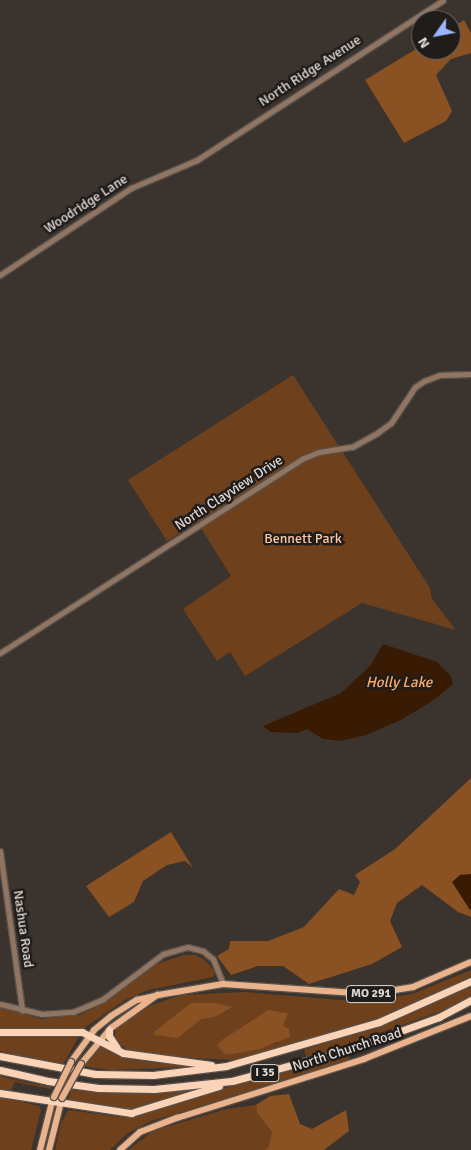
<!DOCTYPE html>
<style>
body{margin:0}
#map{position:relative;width:471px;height:1150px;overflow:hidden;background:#3b332d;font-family:Signika,sans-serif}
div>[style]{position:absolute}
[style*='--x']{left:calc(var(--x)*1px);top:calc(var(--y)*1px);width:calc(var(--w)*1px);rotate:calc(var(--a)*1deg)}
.green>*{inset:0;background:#6e411c}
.forest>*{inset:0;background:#8a5122}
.water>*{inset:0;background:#381b02}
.roads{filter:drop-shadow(1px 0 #59514b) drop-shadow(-1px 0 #59514b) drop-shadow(0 1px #59514b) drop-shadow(0 -1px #59514b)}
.minor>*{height:5px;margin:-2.5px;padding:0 2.5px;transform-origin:2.5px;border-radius:2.5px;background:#907562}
.major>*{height:6px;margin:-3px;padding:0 3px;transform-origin:3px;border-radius:3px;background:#eab38c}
.highway>*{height:7px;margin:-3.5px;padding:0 3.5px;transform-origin:3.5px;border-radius:3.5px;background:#fbd3b7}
.bridges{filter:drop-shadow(1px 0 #59514b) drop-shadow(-1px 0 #59514b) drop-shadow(0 1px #59514b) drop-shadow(0 -1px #59514b)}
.major-bridge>*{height:6px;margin:-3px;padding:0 3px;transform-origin:3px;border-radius:3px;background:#eab38c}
span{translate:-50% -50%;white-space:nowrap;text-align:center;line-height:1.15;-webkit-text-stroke:5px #201c19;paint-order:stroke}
.shield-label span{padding:1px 4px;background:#201c19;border:1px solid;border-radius:4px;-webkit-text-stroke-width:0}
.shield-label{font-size:12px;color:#dfd9d6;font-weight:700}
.street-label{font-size:14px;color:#dfd9d6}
.park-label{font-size:14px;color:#fcc8a4}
.water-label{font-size:15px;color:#fda969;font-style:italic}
.north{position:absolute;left:411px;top:10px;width:50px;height:50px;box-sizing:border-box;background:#201c19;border:1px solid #6c6865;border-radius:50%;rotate:237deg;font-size:14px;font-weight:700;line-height:20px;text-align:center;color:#dfd9d6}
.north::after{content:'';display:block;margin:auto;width:18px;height:22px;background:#98b5fd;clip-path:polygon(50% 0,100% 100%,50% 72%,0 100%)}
</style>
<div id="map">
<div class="green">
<div style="clip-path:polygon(293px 375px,430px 588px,432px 599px,456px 630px,362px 603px,245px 676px,230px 652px,217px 661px,183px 609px,231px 576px,197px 522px,167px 541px,128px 480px)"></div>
<div style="clip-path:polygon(183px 955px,195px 955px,205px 960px,215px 972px,213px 977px,148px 990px,125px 1000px,83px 1029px,0 1028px,0 1007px,41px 1019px,80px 1015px,106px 1002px,157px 964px)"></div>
<div style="clip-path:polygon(evenodd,471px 970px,471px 976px,445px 990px,364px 1024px,234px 1060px,154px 1056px,126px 1049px,114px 1038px,116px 1028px,125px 1020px,152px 1005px,181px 995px,245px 992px,363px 1002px,412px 994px,471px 970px,268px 1010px,285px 1017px,278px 1043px,226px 1055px,223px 1039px,268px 1010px)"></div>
<div style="clip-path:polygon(471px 984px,471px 998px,444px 1010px,307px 1059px,304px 1050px,366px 1030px)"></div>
<div style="clip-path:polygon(71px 1033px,79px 1036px,62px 1066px,0 1051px,0 1035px)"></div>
<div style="clip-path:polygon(101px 1045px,133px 1060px,192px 1067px,108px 1070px,83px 1066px)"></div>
<div style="clip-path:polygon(348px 1055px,350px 1061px,151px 1121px,128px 1133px,110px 1150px,55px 1150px,61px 1123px,68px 1110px,129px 1118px,229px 1087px)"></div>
<div style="clip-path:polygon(0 1076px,15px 1080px,51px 1087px,51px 1089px,15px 1082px,11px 1090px,0 1089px)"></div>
<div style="clip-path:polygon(71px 1090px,139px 1094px,192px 1090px,134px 1110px,68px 1101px)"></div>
<div style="clip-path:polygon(0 1097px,39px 1106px,41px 1110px,31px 1150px,0 1150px)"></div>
<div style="clip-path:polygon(256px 1105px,257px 1113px,272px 1132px,268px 1148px,264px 1150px,128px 1150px,153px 1131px,226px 1109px)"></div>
</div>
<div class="forest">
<div style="clip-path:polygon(464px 20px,471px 33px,471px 53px,451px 59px,436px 75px,452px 111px,446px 121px,404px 143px,365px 80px,421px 46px,421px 50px,451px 50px,451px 28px)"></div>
<div style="clip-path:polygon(471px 778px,471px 917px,458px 912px,422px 885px,397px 903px,390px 921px,402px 947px,372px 964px,309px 984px,283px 966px,258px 966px,231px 975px,217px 956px,229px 949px,230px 941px,268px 941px,304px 927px,339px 889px,354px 895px,360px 882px,355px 875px,395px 849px)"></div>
<div style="clip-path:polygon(171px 832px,193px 868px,185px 861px,167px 865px,143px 881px,134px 902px,109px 917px,86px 886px)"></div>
<div style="clip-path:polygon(191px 1003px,215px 1003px,233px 1007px,214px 1017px,201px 1019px,178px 1038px,155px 1035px,154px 1032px)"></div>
<div style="clip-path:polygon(268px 1010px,288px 1013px,283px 1026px,289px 1029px,290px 1037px,260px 1049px,226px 1055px,222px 1051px,217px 1045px,223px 1039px)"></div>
<div style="clip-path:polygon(289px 1094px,300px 1124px,312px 1129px,346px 1110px,349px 1131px,324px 1150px,264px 1150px,268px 1148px,272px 1132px,257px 1113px,256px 1105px,270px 1096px)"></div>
</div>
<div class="water">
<div style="clip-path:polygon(383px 644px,437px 662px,450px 675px,453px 684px,431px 702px,401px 720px,366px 735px,341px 741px,323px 739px,307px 729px,297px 733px,271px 732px,263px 726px,341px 693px,370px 666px)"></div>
<div style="clip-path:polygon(471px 874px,471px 908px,470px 910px,452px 882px,460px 875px)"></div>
</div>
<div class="roads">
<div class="minor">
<div style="--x:0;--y:275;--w:157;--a:-33.6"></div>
<div style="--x:131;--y:188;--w:72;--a:-23"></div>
<div style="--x:197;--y:160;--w:293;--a:-33"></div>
<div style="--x:0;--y:653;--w:361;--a:-32.7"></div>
<div style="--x:304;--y:458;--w:16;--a:-22"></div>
<div style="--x:319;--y:452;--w:33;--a:-9"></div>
<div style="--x:352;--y:447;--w:29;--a:-29"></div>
<div style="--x:377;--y:433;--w:17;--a:-36"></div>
<div style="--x:391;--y:423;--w:43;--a:-56.3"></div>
<div style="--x:415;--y:387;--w:11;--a:-34"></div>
<div style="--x:424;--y:381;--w:17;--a:-21"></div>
<div style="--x:440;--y:375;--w:31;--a:-2"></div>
<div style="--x:0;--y:851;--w:161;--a:82.1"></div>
<div style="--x:0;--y:1004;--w:43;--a:13.4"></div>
<div style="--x:42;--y:1014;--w:31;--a:-4"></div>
<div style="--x:73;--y:1012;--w:33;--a:-23"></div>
<div style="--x:103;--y:999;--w:75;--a:-36.9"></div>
<div style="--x:163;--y:954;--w:26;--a:-16"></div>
<div style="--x:188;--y:947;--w:16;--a:15"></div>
<div style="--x:203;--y:951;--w:13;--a:39"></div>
<div style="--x:213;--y:959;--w:27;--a:68"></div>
</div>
<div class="major">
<div style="--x:71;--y:1062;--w:39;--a:-54"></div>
<div style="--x:94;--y:1030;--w:22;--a:-39"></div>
<div style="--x:111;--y:1016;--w:31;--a:-32"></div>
<div style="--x:137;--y:1000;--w:22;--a:-13"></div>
<div style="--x:158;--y:995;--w:66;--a:-9.6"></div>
<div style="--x:223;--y:984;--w:147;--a:3.9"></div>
<div style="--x:370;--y:994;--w:44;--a:-9.2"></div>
<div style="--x:413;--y:987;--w:63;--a:-23.3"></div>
<div style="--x:81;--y:1064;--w:47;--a:-50.2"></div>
<div style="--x:111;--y:1028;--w:57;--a:-35.7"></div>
<div style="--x:40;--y:1150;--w:54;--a:-76"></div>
<div style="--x:49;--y:1150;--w:54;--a:-76"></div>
<div style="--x:120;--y:1150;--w:27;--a:-42"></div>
<div style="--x:140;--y:1132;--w:40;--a:-21"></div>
<div style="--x:177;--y:1118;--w:196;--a:-17.5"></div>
<div style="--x:364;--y:1059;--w:115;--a:-21.9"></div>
</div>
<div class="highway">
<div style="--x:109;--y:1030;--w:6;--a:90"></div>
<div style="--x:109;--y:1036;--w:14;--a:56"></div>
<div style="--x:0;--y:1032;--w:82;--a:0"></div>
<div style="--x:82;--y:1032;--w:46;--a:27.1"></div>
<div style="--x:123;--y:1053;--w:89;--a:7.8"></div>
<div style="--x:0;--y:1056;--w:97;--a:10.7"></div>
<div style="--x:95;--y:1074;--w:58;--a:1"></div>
<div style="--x:153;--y:1075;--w:74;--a:-7"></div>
<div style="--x:226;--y:1066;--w:159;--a:-16"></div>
<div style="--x:379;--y:1022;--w:101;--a:-24"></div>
<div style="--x:0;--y:1070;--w:49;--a:12.9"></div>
<div style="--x:48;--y:1081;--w:51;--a:7.8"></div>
<div style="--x:99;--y:1088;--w:55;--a:1"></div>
<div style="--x:154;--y:1089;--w:78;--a:-5.9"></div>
<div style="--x:232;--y:1081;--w:120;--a:-15"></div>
<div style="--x:348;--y:1050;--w:97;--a:-19.9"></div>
<div style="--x:439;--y:1017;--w:36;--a:-28"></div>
<div style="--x:0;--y:1093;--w:133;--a:8.7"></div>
<div style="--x:131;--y:1113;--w:92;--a:-17.1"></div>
</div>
</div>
<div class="bridges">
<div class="major-bridge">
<div style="--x:54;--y:1097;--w:39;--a:-64"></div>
<div style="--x:62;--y:1098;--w:39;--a:-61"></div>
</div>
</div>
<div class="shield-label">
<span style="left:371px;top:994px">MO 291</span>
<span style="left:265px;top:1073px">I 35</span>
</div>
<div class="street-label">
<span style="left:310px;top:71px;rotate:-33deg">North Ridge Avenue</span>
<span style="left:86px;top:204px;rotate:-33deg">Woodridge Lane</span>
<span style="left:229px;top:493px;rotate:-33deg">North Clayview Drive</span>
<span style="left:23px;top:929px;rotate:82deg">Nashua Road</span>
<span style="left:347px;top:1050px;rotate:-18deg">North Church Road</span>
</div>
<div class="park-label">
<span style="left:303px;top:539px">Bennett Park</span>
</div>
<div class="water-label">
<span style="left:399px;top:683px">Holly Lake</span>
</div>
<div class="north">N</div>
</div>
